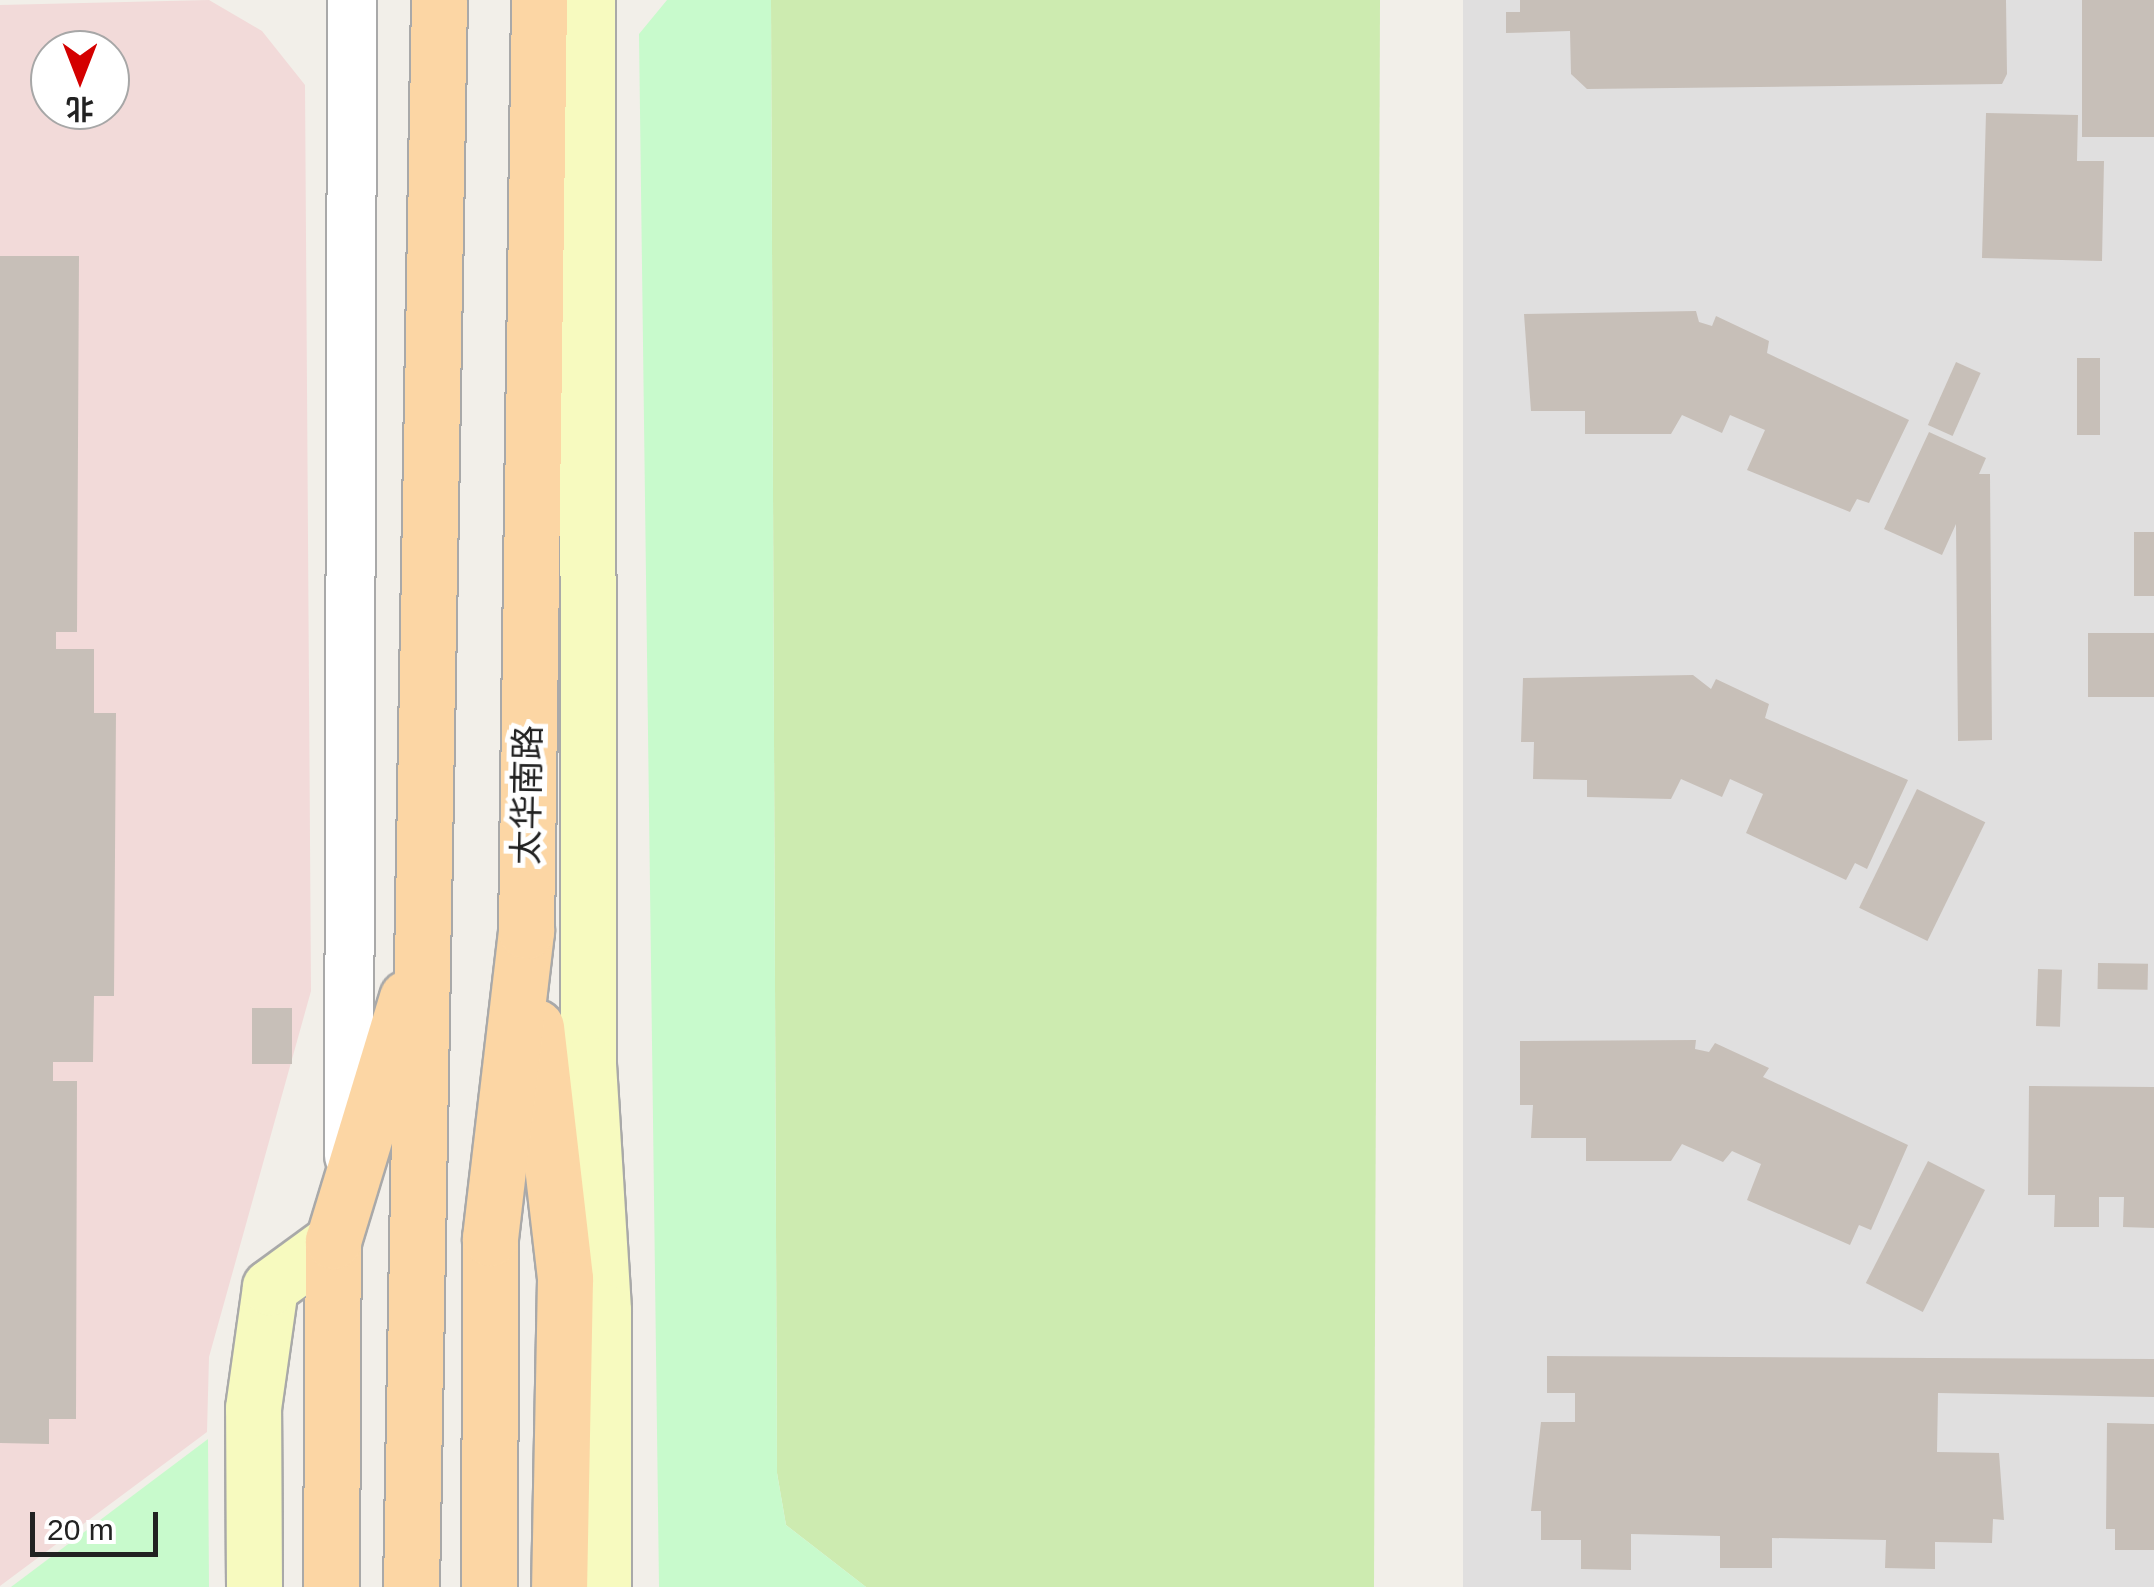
<!DOCTYPE html>
<meta charset="utf-8">
<style>
body{margin:0}
#map{position:relative;width:2154px;height:1587px;overflow:hidden;background:#f2efe9;font-family:Helvetica,"Noto Sans SC",sans-serif}
div>[style]{position:absolute}
[style*='--x']{left:calc(var(--x)*1px);top:calc(var(--y)*1px);width:calc(var(--w)*1px);rotate:calc(var(--a)*1deg)}
.residential>*{inset:0;background:#e0dfdf;transform-origin:0 0}
.commercial>*{inset:0;background:#f2dad9}
.grass>*{inset:0;background:#cdebb0}
.park>*{inset:0;background:#c8facc}
.building>*{inset:0;background:#c7bfb8;transform-origin:0 0}
.roads{filter:drop-shadow(2px 0 #a9a9a9) drop-shadow(-2px 0 #a9a9a9) drop-shadow(0 2px #a9a9a9) drop-shadow(0 -2px #a9a9a9)}
.street>*{height:48px;margin:-24px;padding:0 24px;transform-origin:24px;border-radius:24px;background:#fff}
.secondary>*{height:55px;margin:-27.5px;padding:0 27.5px;transform-origin:27.5px;border-radius:27.5px;background:#f7fabf}
.primary>*{height:55px;margin:-27.5px;padding:0 27.5px;transform-origin:27.5px;border-radius:27.5px;background:#fcd6a4}
span{translate:-50% -50%;white-space:nowrap;text-align:center;line-height:1.15;-webkit-text-stroke:10px #fff;paint-order:stroke}
.street-label{font-size:35px;color:#222}
.north{position:absolute;left:30px;top:30px;width:100px;height:100px;box-sizing:border-box;background:#fff;border:2px solid #a7a7a7;border-radius:50%;rotate:180deg;font-size:28px;font-weight:700;line-height:40px;text-align:center;color:#222}
.north::after{content:'';display:block;margin:auto;width:35px;height:45px;background:#d40000;clip-path:polygon(50% 0,100% 100%,50% 72%,0 100%)}
.scale{position:absolute;left:30px;top:1512px;width:128px;height:45px;box-sizing:border-box;border:5px solid #222;border-top:0;padding-left:12px;font-size:30px;line-height:35px;white-space:nowrap;color:#222;-webkit-text-stroke:8px #fff;paint-order:stroke}
</style>
<div id="map">
<div class="residential">
<div style="left:1463px;top:0;width:691px;height:1587px"></div>
</div>
<div class="commercial">
<div style="clip-path:polygon(evenodd,209px 0,262px 31px,305px 85px,311px 991px,209px 1357px,207px 1432px,0 1586px,0 5px,209px 0,50px 50px,110px 50px,110px 110px,50px 110px,50px 50px)"></div>
</div>
<div class="grass">
<div style="clip-path:polygon(771px 0,1380px 0,1374px 1587px,866px 1587px,786px 1525px,777px 1473px)"></div>
</div>
<div class="park">
<div style="clip-path:polygon(667px 0,771px 0,777px 1473px,786px 1525px,866px 1587px,659px 1587px,639px 34px)"></div>
<div style="clip-path:polygon(208px 1439px,209px 1587px,11px 1587px)"></div>
</div>
<div class="building">
<div style="clip-path:polygon(1520px 0,2006px 0,2007px 74px,2002px 84px,1587px 89px,1571px 74px,1570px 31px,1506px 33px,1506px 12px,1520px 12px)"></div>
<div style="left:2082px;top:0;width:72px;height:137px"></div>
<div style="clip-path:polygon(1986px 113px,2078px 115px,2077px 161px,2104px 161px,2102px 261px,1982px 258px)"></div>
<div style="clip-path:polygon(0 256px,79px 256px,77px 632px,56px 632px,56px 649px,94px 649px,94px 713px,116px 713px,114px 996px,94px 996px,93px 1062px,53px 1062px,53px 1081px,77px 1081px,76px 1419px,49px 1419px,49px 1444px,0 1443px)"></div>
<div style="clip-path:polygon(1696px 311px,1699px 322px,1712px 326px,1716px 316px,1769px 341px,1767px 353px,1909px 420px,1869px 503px,1857px 499px,1850px 512px,1747px 470px,1765px 430px,1730px 415px,1722px 433px,1682px 415px,1671px 434px,1585px 434px,1585px 411px,1531px 411px,1524px 314px)"></div>
<div style="left:2077px;top:358px;width:23px;height:77px"></div>
<div style="left:1956px;top:362px;width:27px;height:69px;rotate:24deg"></div>
<div style="clip-path:polygon(1929px 432px,1986px 458px,1979px 474px,1990px 474px,1992px 740px,1958px 741px,1956px 524px,1942px 555px,1884px 529px)"></div>
<div style="left:2134px;top:532px;width:20px;height:64px"></div>
<div style="left:2088px;top:633px;width:66px;height:64px"></div>
<div style="clip-path:polygon(1693px 675px,1711px 689px,1716px 679px,1769px 704px,1765px 718px,1908px 780px,1867px 869px,1855px 863px,1846px 880px,1746px 833px,1763px 794px,1730px 779px,1722px 797px,1681px 779px,1671px 799px,1587px 797px,1587px 780px,1533px 779px,1534px 742px,1521px 742px,1523px 678px)"></div>
<div style="left:1917px;top:789px;width:76px;height:132px;rotate:26deg"></div>
<div style="left:2098px;top:963px;width:50px;height:26px;rotate:1deg"></div>
<div style="left:2038px;top:969px;width:24px;height:57px;rotate:2deg"></div>
<div style="left:252px;top:1008px;width:40px;height:56px"></div>
<div style="clip-path:polygon(1696px 1040px,1695px 1049px,1709px 1052px,1715px 1043px,1769px 1068px,1763px 1077px,1908px 1145px,1871px 1230px,1859px 1225px,1850px 1245px,1747px 1200px,1761px 1164px,1732px 1151px,1723px 1162px,1682px 1144px,1671px 1161px,1586px 1161px,1586px 1138px,1531px 1138px,1533px 1105px,1520px 1105px,1520px 1041px)"></div>
<div style="clip-path:polygon(2029px 1086px,2154px 1087px,2154px 1228px,2123px 1227px,2124px 1197px,2099px 1197px,2099px 1227px,2054px 1227px,2055px 1195px,2028px 1195px)"></div>
<div style="left:1928px;top:1161px;width:64px;height:137px;rotate:27deg"></div>
<div style="clip-path:polygon(1547px 1356px,2154px 1359px,2154px 1397px,1938px 1393px,1937px 1452px,1999px 1453px,2004px 1520px,1993px 1519px,1992px 1543px,1935px 1542px,1935px 1569px,1885px 1568px,1886px 1540px,1772px 1538px,1772px 1568px,1720px 1568px,1720px 1536px,1631px 1534px,1631px 1570px,1581px 1569px,1581px 1540px,1541px 1540px,1541px 1511px,1531px 1511px,1541px 1422px,1575px 1422px,1575px 1393px,1547px 1393px)"></div>
<div style="clip-path:polygon(2107px 1423px,2154px 1424px,2154px 1550px,2115px 1550px,2115px 1529px,2106px 1529px)"></div>
</div>
<div class="roads">
<div class="street">
<div style="--x:349;--y:1156;--w:1156;--a:-89.85"></div>
</div>
<div class="secondary">
<div style="--x:587;--y:0;--w:1064;--a:89.95"></div>
<div style="--x:588;--y:1064;--w:247;--a:86.5"></div>
<div style="--x:603;--y:1311;--w:276;--a:90"></div>
<div style="--x:254;--y:1587;--w:179;--a:-90.3"></div>
<div style="--x:253;--y:1408;--w:122;--a:-82"></div>
<div style="--x:270;--y:1287;--w:78;--a:-36.1"></div>
</div>
<div class="primary">
<div style="--x:536;--y:1027;--w:254;--a:83.4"></div>
<div style="--x:565;--y:1279;--w:308;--a:91.1"></div>
<div style="--x:331;--y:1587;--w:346;--a:-89.7"></div>
<div style="--x:333;--y:1241;--w:254;--a:-73.1"></div>
<div style="--x:411;--y:1587;--w:1587;--a:-88.99"></div>
<div style="--x:489;--y:1587;--w:349;--a:-89.8"></div>
<div style="--x:490;--y:1238;--w:309;--a:-83.3"></div>
<div style="--x:526;--y:931;--w:931;--a:-89.2"></div>
</div>
</div>
<div class="street-label">
<span style="left:527px;top:795px;rotate:-89deg">太华南路</span>
</div>
<div class="north">北</div>
<div class="scale">20 m</div>
</div>
